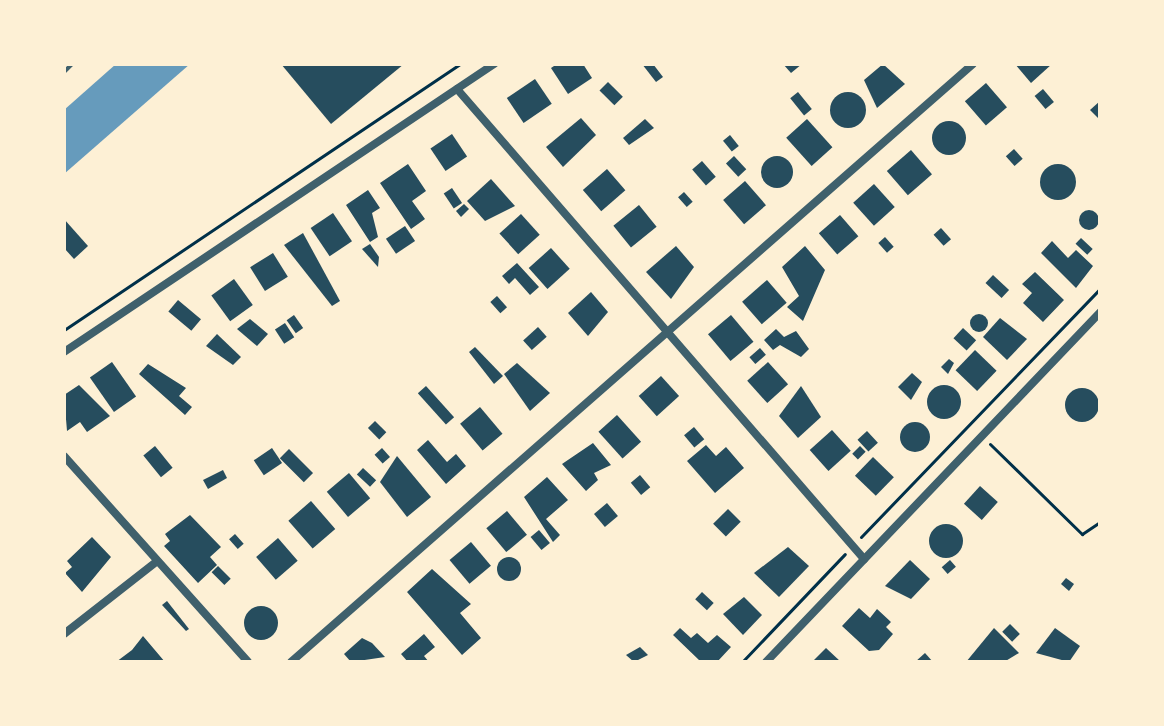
<!DOCTYPE html>
<style>
body{margin:0}
#map{position:relative;width:1164px;height:726px;overflow:hidden;background:#fdf0d5;font-family:"Work Sans",sans-serif}
div>[style]{position:absolute}
[style*='--x']{left:calc(var(--x)*1px);top:calc(var(--y)*1px);width:calc(var(--w)*1px);rotate:calc(var(--a)*1deg)}
.water>*{inset:0;background:#669bbc}
.building>*{inset:0;background:#264d5e;transform-origin:0 0}
.round{border-radius:50%}
.path>*{height:3px;margin:-1.5px;padding:0 1.5px;transform-origin:1.5px;border-radius:1.5px;background:#003049}
.service>*{height:4px;margin:-2px;padding:0 2px;transform-origin:2px;border-radius:2px;background:#3f606c}
.minor>*{height:8px;margin:-4px;padding:0 4px;transform-origin:4px;border-radius:4px;background:#3f606c}
span{translate:-50% -50%;white-space:nowrap;text-align:center;line-height:1.15;-webkit-text-stroke:7px #fdf0d5;paint-order:stroke}
.frame{position:absolute;inset:0;border:66px solid #fdf0d5;pointer-events:none}
</style>
<div id="map">
<div class="water">
<div style="clip-path:polygon(116px 64px,190px 64px,64px 174px,64px 110px)"></div>
</div>
<div class="building">
<div style="clip-path:polygon(281px 64px,404px 64px,331px 124px)"></div>
<div style="clip-path:polygon(557px 64px,583px 64px,592px 78px,568px 94px,551px 68px)"></div>
<div style="clip-path:polygon(642px 64px,653px 64px,663px 77px,656px 82px)"></div>
<div style="clip-path:polygon(783px 64px,802px 64px,791px 73px)"></div>
<div style="clip-path:polygon(883px 64px,905px 84px,877px 108px,864px 80px)"></div>
<div style="clip-path:polygon(1015px 64px,1052px 64px,1031px 83px)"></div>
<div style="left:535px;top:79px;width:30px;height:34px;rotate:56deg"></div>
<div style="left:608px;top:82px;width:21px;height:12px;rotate:45deg"></div>
<div style="left:986px;top:83px;width:32px;height:28px;rotate:49deg"></div>
<div style="left:1043px;top:89px;width:17px;height:11px;rotate:50deg"></div>
<div style="left:798px;top:92px;width:22px;height:10px;rotate:51deg"></div>
<div class="round" style="left:830px;top:92px;width:36px;height:36px"></div>
<div style="clip-path:polygon(1100px 101px,1100px 120px,1090px 110px)"></div>
<div style="clip-path:polygon(581px 118px,596px 135px,563px 167px,546px 147px)"></div>
<div style="clip-path:polygon(645px 119px,654px 128px,629px 145px,623px 138px)"></div>
<div style="left:807px;top:119px;width:38px;height:28px;rotate:48deg"></div>
<div class="round" style="left:932px;top:121px;width:34px;height:34px"></div>
<div style="left:452px;top:134px;width:27px;height:26px;rotate:56deg"></div>
<div style="left:730px;top:135px;width:14px;height:9px;rotate:51deg"></div>
<div style="left:1014px;top:149px;width:13px;height:11px;rotate:48deg"></div>
<div style="left:911px;top:150px;width:32px;height:32px;rotate:49deg"></div>
<div class="round" style="left:761px;top:156px;width:32px;height:32px"></div>
<div style="left:734px;top:156px;width:18px;height:11px;rotate:47deg"></div>
<div style="left:702px;top:161px;width:21px;height:13px;rotate:49deg"></div>
<div style="clip-path:polygon(408px 164px,426px 191px,412px 201px,425px 219px,411px 229px,380px 183px)"></div>
<div class="round" style="left:1040px;top:164px;width:36px;height:36px"></div>
<div style="left:607px;top:169px;width:28px;height:32px;rotate:49deg"></div>
<div style="clip-path:polygon(491px 179px,515px 206px,485px 221px,467px 201px)"></div>
<div style="left:745px;top:181px;width:32px;height:29px;rotate:49deg"></div>
<div style="left:874px;top:184px;width:31px;height:28px;rotate:48deg"></div>
<div style="left:452px;top:188px;width:18px;height:10px;rotate:56deg"></div>
<div style="clip-path:polygon(368px 190px,380px 208px,372px 213px,378px 237px,370px 242px,346px 205px)"></div>
<div style="left:684px;top:192px;width:13px;height:8px;rotate:48deg"></div>
<div style="clip-path:polygon(464px 204px,469px 209px,461px 217px,456px 211px)"></div>
<div style="left:639px;top:205px;width:28px;height:33px;rotate:51deg"></div>
<div class="round" style="left:1079px;top:210px;width:20px;height:20px"></div>
<div style="left:333px;top:213px;width:34px;height:27px;rotate:56deg"></div>
<div style="left:521px;top:214px;width:28px;height:29px;rotate:48deg"></div>
<div style="left:840px;top:215px;width:28px;height:28px;rotate:49deg"></div>
<div style="clip-path:polygon(64px 219px,88px 246px,74px 259px,64px 248px)"></div>
<div style="left:405px;top:226px;width:18px;height:23px;rotate:56deg"></div>
<div style="left:941px;top:228px;width:15px;height:10px;rotate:48deg"></div>
<div style="clip-path:polygon(303px 233px,340px 301px,332px 306px,284px 245px)"></div>
<div style="left:885px;top:237px;width:13px;height:9px;rotate:48deg"></div>
<div style="left:1081px;top:238px;width:16px;height:8px;rotate:43deg"></div>
<div style="clip-path:polygon(1052px 241px,1068px 258px,1076px 250px,1093px 266px,1076px 288px,1041px 253px)"></div>
<div style="clip-path:polygon(370px 244px,379px 257px,378px 267px,362px 249px)"></div>
<div style="clip-path:polygon(676px 246px,694px 267px,671px 299px,646px 272px)"></div>
<div style="clip-path:polygon(805px 246px,825px 270px,803px 321px,787px 307px,799px 296px,782px 267px)"></div>
<div style="left:551px;top:248px;width:28px;height:30px;rotate:48deg"></div>
<div style="left:273px;top:253px;width:28px;height:27px;rotate:58deg"></div>
<div style="clip-path:polygon(517px 263px,539px 287px,530px 295px,515px 278px,509px 284px,502px 276px)"></div>
<div style="clip-path:polygon(1035px 272px,1064px 300px,1043px 322px,1023px 303px,1032px 293px,1022px 284px)"></div>
<div style="left:993px;top:275px;width:22px;height:11px;rotate:43deg"></div>
<div style="left:234px;top:279px;width:32px;height:28px;rotate:54deg"></div>
<div style="left:767px;top:280px;width:30px;height:33px;rotate:49deg"></div>
<div style="clip-path:polygon(591px 292px,608px 312px,588px 336px,568px 313px)"></div>
<div style="left:497px;top:296px;width:15px;height:9px;rotate:48deg"></div>
<div style="left:178px;top:300px;width:30px;height:15px;rotate:40deg"></div>
<div class="round" style="left:970px;top:314px;width:18px;height:18px"></div>
<div style="left:294px;top:315px;width:16px;height:9px;rotate:55deg"></div>
<div style="left:731px;top:315px;width:35px;height:30px;rotate:50deg"></div>
<div style="clip-path:polygon(1000px 318px,1027px 339px,1007px 360px,983px 337px)"></div>
<div style="clip-path:polygon(250px 319px,268px 334px,257px 346px,237px 329px)"></div>
<div style="left:285px;top:323px;width:17px;height:12px;rotate:57deg"></div>
<div style="left:538px;top:327px;width:13px;height:20px;rotate:48deg"></div>
<div style="left:963px;top:328px;width:18px;height:14px;rotate:43deg"></div>
<div style="clip-path:polygon(776px 329px,784px 337px,796px 331px,809px 349px,801px 357px,780px 345px,773px 350px,764px 340px)"></div>
<div style="clip-path:polygon(217px 334px,241px 357px,233px 365px,206px 346px)"></div>
<div style="clip-path:polygon(475px 347px,503px 376px,494px 384px,469px 352px)"></div>
<div style="left:760px;top:348px;width:9px;height:14px;rotate:49deg"></div>
<div style="left:975px;top:350px;width:30px;height:28px;rotate:44deg"></div>
<div style="clip-path:polygon(949px 359px,954px 363px,948px 374px,941px 367px)"></div>
<div style="left:112px;top:362px;width:42px;height:27px;rotate:55deg"></div>
<div style="left:768px;top:362px;width:30px;height:28px;rotate:48deg"></div>
<div style="clip-path:polygon(517px 363px,550px 393px,530px 411px,504px 374px)"></div>
<div style="clip-path:polygon(148px 364px,186px 388px,179px 396px,192px 407px,185px 415px,139px 374px)"></div>
<div style="clip-path:polygon(912px 373px,922px 382px,911px 400px,898px 387px)"></div>
<div style="left:661px;top:376px;width:27px;height:30px;rotate:48deg"></div>
<div style="clip-path:polygon(79px 385px,110px 416px,87px 432px,80px 422px,67px 431px,64px 395px)"></div>
<div class="round" style="left:927px;top:385px;width:34px;height:34px"></div>
<div style="left:426px;top:386px;width:42px;height:11px;rotate:48deg"></div>
<div style="clip-path:polygon(801px 386px,821px 417px,798px 438px,779px 416px)"></div>
<div class="round" style="left:1065px;top:388px;width:34px;height:34px"></div>
<div style="left:480px;top:407px;width:35px;height:26px;rotate:50deg"></div>
<div style="left:617px;top:415px;width:36px;height:25px;rotate:48deg"></div>
<div style="left:375px;top:421px;width:16px;height:10px;rotate:45deg"></div>
<div class="round" style="left:900px;top:422px;width:30px;height:30px"></div>
<div style="left:694px;top:427px;width:16px;height:13px;rotate:50deg"></div>
<div style="left:832px;top:430px;width:28px;height:30px;rotate:48deg"></div>
<div style="left:867px;top:431px;width:16px;height:13px;rotate:47deg"></div>
<div style="clip-path:polygon(428px 440px,447px 462px,456px 454px,466px 466px,446px 484px,417px 450px)"></div>
<div style="clip-path:polygon(593px 443px,611px 465px,594px 473px,598px 480px,586px 491px,562px 464px)"></div>
<div style="clip-path:polygon(706px 445px,716px 456px,726px 447px,744px 468px,715px 493px,687px 461px)"></div>
<div style="left:155px;top:446px;width:28px;height:15px;rotate:51deg"></div>
<div style="left:860px;top:446px;width:8px;height:11px;rotate:45deg"></div>
<div style="left:272px;top:448px;width:18px;height:22px;rotate:56deg"></div>
<div style="left:382px;top:448px;width:12px;height:10px;rotate:48deg"></div>
<div style="left:289px;top:449px;width:34px;height:13px;rotate:45deg"></div>
<div style="clip-path:polygon(397px 456px,431px 497px,407px 517px,380px 482px)"></div>
<div style="left:873px;top:457px;width:29px;height:26px;rotate:44deg"></div>
<div style="left:363px;top:468px;width:18px;height:9px;rotate:43deg"></div>
<div style="clip-path:polygon(223px 470px,227px 478px,208px 489px,203px 480px)"></div>
<div style="left:349px;top:473px;width:33px;height:29px;rotate:50deg"></div>
<div style="left:640px;top:475px;width:16px;height:12px;rotate:50deg"></div>
<div style="clip-path:polygon(547px 477px,568px 500px,546px 519px,560px 535px,553px 542px,524px 497px)"></div>
<div style="left:980px;top:486px;width:24px;height:24px;rotate:42deg"></div>
<div style="left:311px;top:501px;width:37px;height:30px;rotate:49deg"></div>
<div style="left:607px;top:503px;width:17px;height:17px;rotate:50deg"></div>
<div style="left:728px;top:509px;width:18px;height:21px;rotate:45deg"></div>
<div style="left:507px;top:511px;width:31px;height:27px;rotate:50deg"></div>
<div style="clip-path:polygon(190px 515px,221px 547px,210px 557px,217px 565px,198px 583px,164px 546px,170px 541px,165px 534px)"></div>
<div class="round" style="left:929px;top:524px;width:34px;height:34px"></div>
<div style="left:539px;top:530px;width:17px;height:11px;rotate:50deg"></div>
<div style="left:235px;top:534px;width:13px;height:8px;rotate:48deg"></div>
<div style="clip-path:polygon(92px 537px,111px 557px,82px 592px,65px 573px,72px 567px,67px 561px)"></div>
<div style="left:278px;top:538px;width:30px;height:29px;rotate:49deg"></div>
<div style="left:471px;top:542px;width:31px;height:28px;rotate:50deg"></div>
<div style="clip-path:polygon(788px 547px,809px 566px,779px 597px,754px 573px)"></div>
<div class="round" style="left:497px;top:557px;width:24px;height:24px"></div>
<div style="clip-path:polygon(910px 560px,930px 579px,911px 599px,885px 586px)"></div>
<div style="left:950px;top:560px;width:9px;height:11px;rotate:49deg"></div>
<div style="left:218px;top:566px;width:18px;height:9px;rotate:45deg"></div>
<div style="clip-path:polygon(432px 569px,471px 604px,460px 613px,481px 638px,462px 655px,407px 592px)"></div>
<div style="clip-path:polygon(1066px 578px,1074px 584px,1069px 591px,1061px 584px)"></div>
<div style="left:702px;top:592px;width:16px;height:10px;rotate:43deg"></div>
<div style="clip-path:polygon(744px 597px,762px 615px,743px 635px,723px 614px)"></div>
<div style="clip-path:polygon(167px 601px,189px 629px,186px 631px,162px 605px)"></div>
<div class="round" style="left:244px;top:606px;width:34px;height:34px"></div>
<div style="clip-path:polygon(859px 608px,870px 618px,877px 609px,891px 622px,886px 627px,893px 634px,879px 650px,869px 651px,842px 626px)"></div>
<div style="left:1010px;top:624px;width:14px;height:11px;rotate:45deg"></div>
<div style="clip-path:polygon(680px 628px,691px 638px,697px 633px,708px 643px,717px 635px,731px 647px,717px 662px,699px 660px,673px 635px)"></div>
<div style="clip-path:polygon(994px 628px,1019px 653px,1004px 662px,966px 662px)"></div>
<div style="clip-path:polygon(1055px 628px,1080px 646px,1069px 662px,1036px 653px)"></div>
<div style="clip-path:polygon(424px 634px,435px 647px,424px 656px,429px 662px,408px 662px,401px 654px)"></div>
<div style="clip-path:polygon(143px 636px,165px 662px,116px 662px,132px 650px)"></div>
<div style="clip-path:polygon(362px 638px,372px 643px,385px 657px,351px 662px,344px 654px)"></div>
<div style="clip-path:polygon(640px 647px,648px 655px,634px 662px,626px 655px)"></div>
<div style="clip-path:polygon(826px 648px,841px 662px,812px 662px)"></div>
<div style="clip-path:polygon(925px 653px,933px 662px,915px 662px)"></div>
</div>
<div class="path">
<div style="--x:64;--y:330;--w:477;--a:-33.9"></div>
<div style="--x:990;--y:444;--w:129;--a:44.4"></div>
<div style="--x:1082;--y:534;--w:22;--a:-34"></div>
<div style="--x:861;--y:537;--w:344;--a:-46.1"></div>
<div style="--x:742;--y:662;--w:149;--a:-46.4"></div>
</div>
<div class="service">
<div style="--x:64;--y:72;--w:11;--a:-45"></div>
</div>
<div class="minor">
<div style="--x:457;--y:89;--w:622;--a:49.11"></div>
<div style="--x:64;--y:352;--w:518;--a:-33.81"></div>
<div style="--x:64;--y:456;--w:276;--a:48.2"></div>
<div style="--x:64;--y:634;--w:117;--a:-38"></div>
<div style="--x:291;--y:662;--w:907;--a:-41.25"></div>
<div style="--x:766;--y:662;--w:484;--a:-46.3"></div>
</div>
<div class="frame"></div>
</div>
